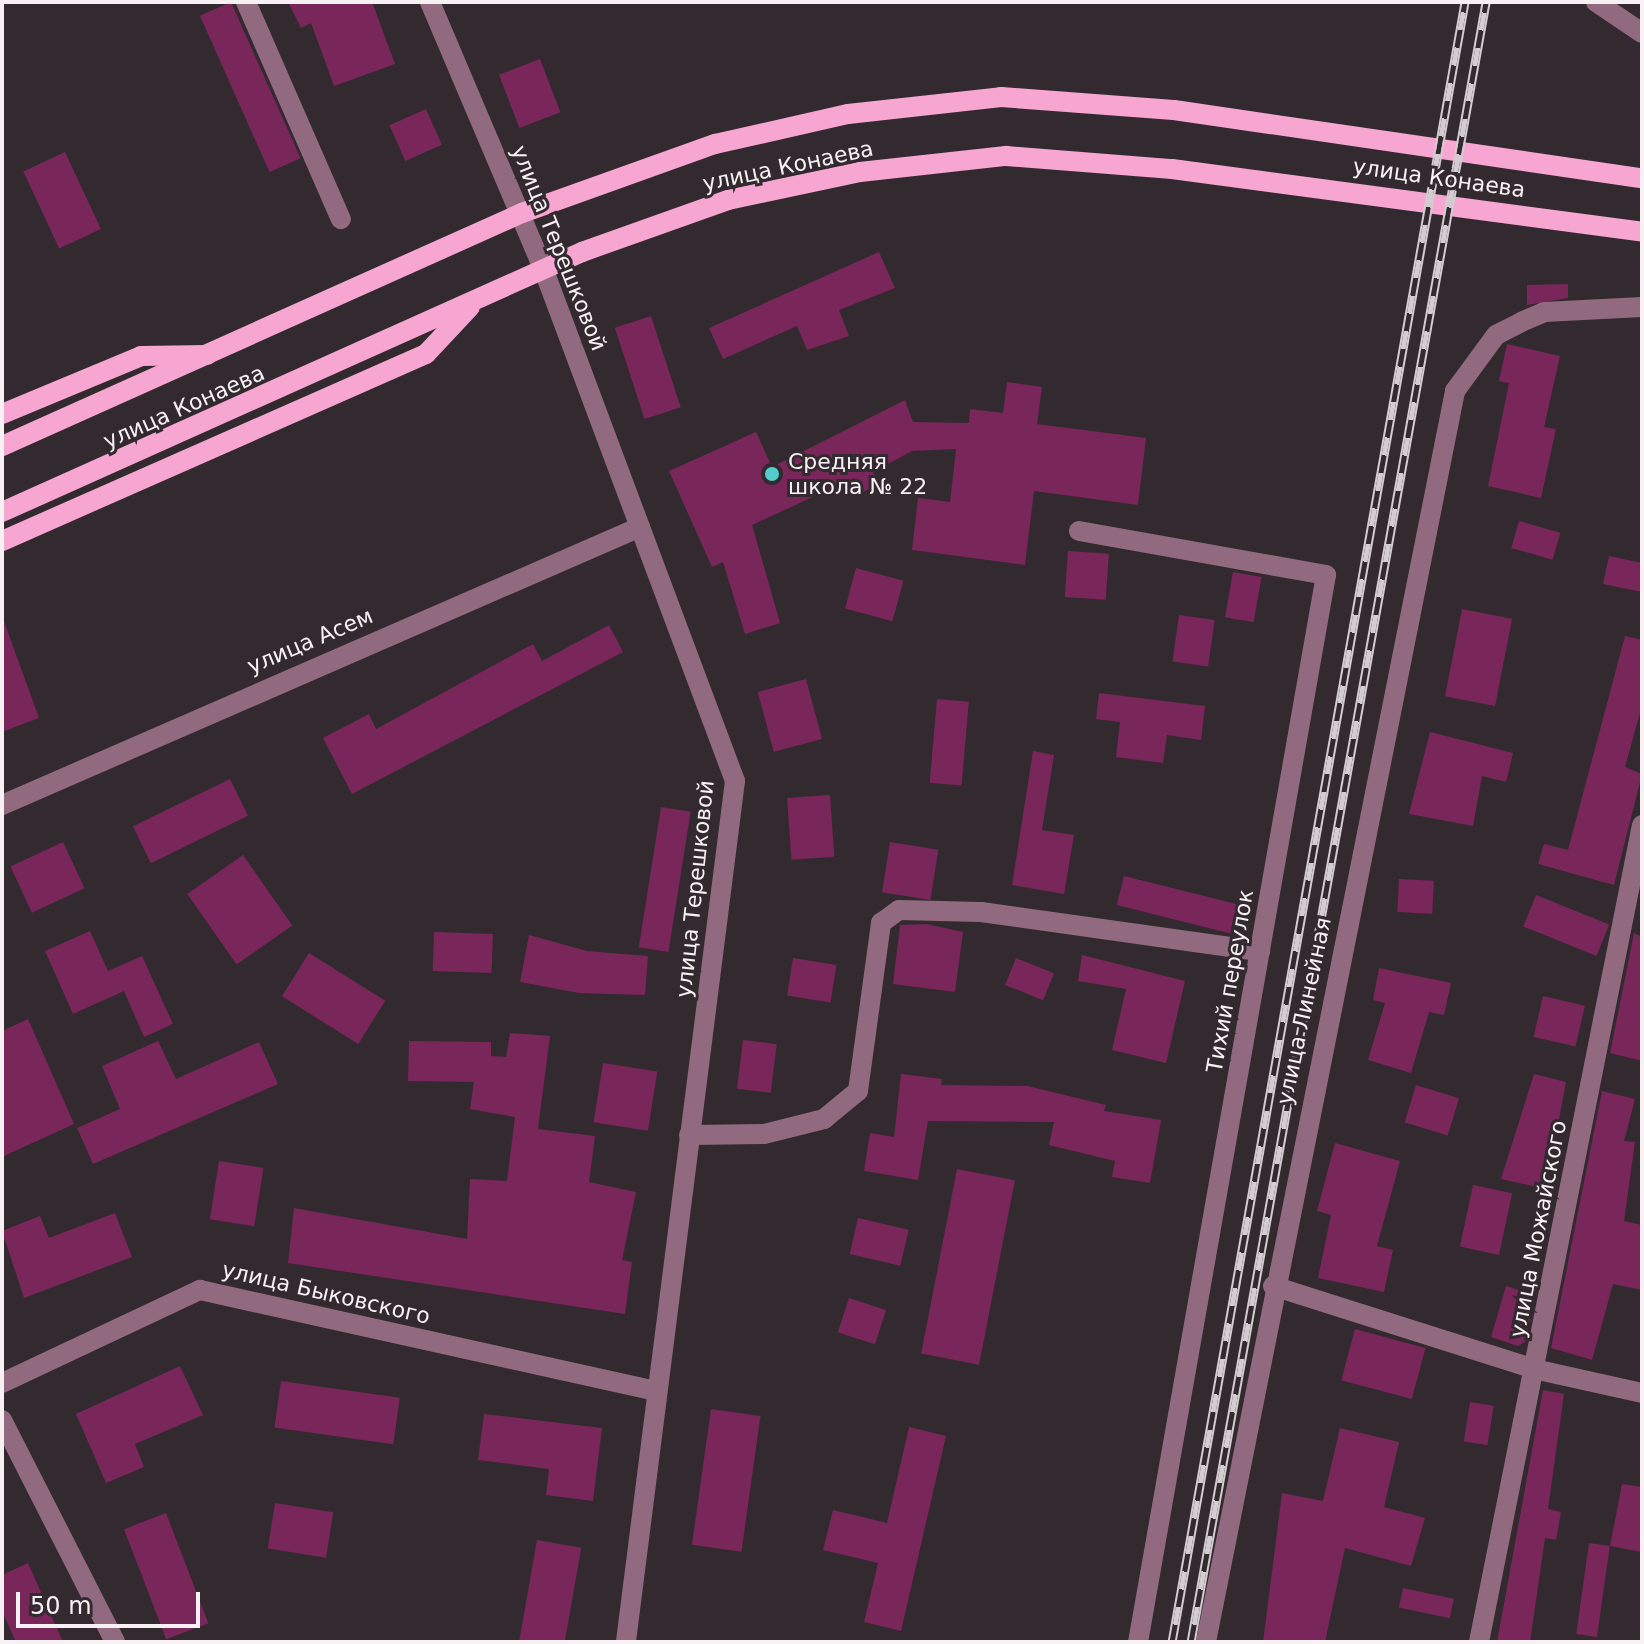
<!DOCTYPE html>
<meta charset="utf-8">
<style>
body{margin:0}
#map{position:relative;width:1644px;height:1644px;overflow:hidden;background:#332a2f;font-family:"DejaVu Sans",sans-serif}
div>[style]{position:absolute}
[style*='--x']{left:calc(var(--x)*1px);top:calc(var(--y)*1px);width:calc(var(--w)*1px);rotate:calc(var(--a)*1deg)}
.building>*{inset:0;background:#79265a;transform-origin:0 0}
.minor>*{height:20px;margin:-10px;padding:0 10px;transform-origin:10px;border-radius:10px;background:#926a7f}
.major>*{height:20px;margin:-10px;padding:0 10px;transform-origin:10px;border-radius:10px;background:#f7a6d2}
.rail>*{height:9px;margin-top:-4.5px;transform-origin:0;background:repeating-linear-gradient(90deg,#332a2f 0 18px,#d3ccd0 0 36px);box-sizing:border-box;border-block:2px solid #d3ccd0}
.dots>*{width:22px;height:22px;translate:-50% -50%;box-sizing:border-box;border:4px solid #332a2f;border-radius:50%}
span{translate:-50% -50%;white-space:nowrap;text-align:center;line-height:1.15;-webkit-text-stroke:6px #332a2f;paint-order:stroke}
.street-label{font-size:22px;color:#f7f1f4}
.poi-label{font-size:22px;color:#f7f1f4}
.left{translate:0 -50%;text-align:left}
.frame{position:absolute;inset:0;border:4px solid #f7f1f4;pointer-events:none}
.scale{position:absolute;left:16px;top:1592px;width:184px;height:36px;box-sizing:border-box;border:4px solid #f7f1f4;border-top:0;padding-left:10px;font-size:24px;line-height:28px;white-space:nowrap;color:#f7f1f4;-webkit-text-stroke:6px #332a2f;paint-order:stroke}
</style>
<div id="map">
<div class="building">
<div style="left:231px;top:2px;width:171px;height:34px;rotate:66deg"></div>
<div style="clip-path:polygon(288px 2px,372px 2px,395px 64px,334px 86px,311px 23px,301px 28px)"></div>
<div style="left:540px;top:59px;width:57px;height:44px;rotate:69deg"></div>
<div style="left:426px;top:109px;width:39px;height:40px;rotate:66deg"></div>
<div style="left:65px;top:152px;width:85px;height:46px;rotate:65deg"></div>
<div style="clip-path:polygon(879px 252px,895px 288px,839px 310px,849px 336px,807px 350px,797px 326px,723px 359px,709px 328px)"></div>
<div style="clip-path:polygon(1568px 284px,1568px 298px,1527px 305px,1527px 285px)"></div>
<div style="left:651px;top:316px;width:96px;height:38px;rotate:72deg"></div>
<div style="clip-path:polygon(1507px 344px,1560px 356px,1544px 427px,1556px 429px,1541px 498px,1488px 486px,1509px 383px,1499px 381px)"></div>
<div style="clip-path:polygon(1007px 382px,1042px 387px,1037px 424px,1146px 438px,1138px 505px,1034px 491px,1025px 565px,912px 550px,918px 498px,950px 502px,956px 449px,912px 451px,873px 472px,879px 485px,860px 493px,854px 478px,752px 525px,780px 623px,745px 634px,723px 562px,712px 567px,669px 471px,756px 432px,772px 467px,905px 400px,913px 422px,969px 423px,970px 409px,1003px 413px)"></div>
<div style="left:1519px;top:521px;width:43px;height:28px;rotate:16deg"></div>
<div style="left:1068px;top:551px;width:41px;height:46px;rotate:4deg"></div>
<div style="clip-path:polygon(1609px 556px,1642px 563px,1642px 592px,1603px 584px)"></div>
<div style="left:856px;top:568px;width:49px;height:42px;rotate:15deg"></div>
<div style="left:1233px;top:572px;width:29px;height:46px;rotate:10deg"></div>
<div style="left:1462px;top:609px;width:51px;height:89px;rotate:11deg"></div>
<div style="left:1179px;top:615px;width:36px;height:47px;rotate:8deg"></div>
<div style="clip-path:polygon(2px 616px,39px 718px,2px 732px)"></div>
<div style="clip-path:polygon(609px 625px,623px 652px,352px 794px,323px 738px,369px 714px,376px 729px,533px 644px,542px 661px)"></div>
<div style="clip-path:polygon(1625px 636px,1642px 640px,1642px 706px,1625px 767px,1642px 774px,1614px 885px,1538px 864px,1544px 844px,1568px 850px)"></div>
<div style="left:806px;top:679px;width:62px;height:50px;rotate:75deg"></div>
<div style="clip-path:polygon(1099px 693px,1205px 706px,1201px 740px,1167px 735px,1163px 763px,1116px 757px,1120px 722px,1096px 719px)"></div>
<div style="left:937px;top:699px;width:32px;height:84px;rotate:5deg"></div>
<div style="clip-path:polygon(1430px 732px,1513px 753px,1506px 782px,1482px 776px,1473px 826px,1409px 814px)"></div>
<div style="clip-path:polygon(1033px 751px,1054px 755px,1042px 830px,1074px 835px,1064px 894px,1012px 885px)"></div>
<div style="left:230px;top:779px;width:41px;height:108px;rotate:64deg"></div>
<div style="left:830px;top:795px;width:62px;height:43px;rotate:86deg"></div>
<div style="left:661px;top:807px;width:30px;height:142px;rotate:9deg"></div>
<div style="left:63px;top:842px;width:51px;height:58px;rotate:65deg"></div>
<div style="left:890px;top:842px;width:49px;height:51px;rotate:9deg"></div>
<div style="left:243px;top:855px;width:86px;height:68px;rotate:55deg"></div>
<div style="left:1124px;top:876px;width:117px;height:30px;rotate:14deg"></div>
<div style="left:1399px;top:879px;width:35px;height:33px;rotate:3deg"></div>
<div style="left:1536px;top:895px;width:79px;height:34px;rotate:22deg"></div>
<div style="clip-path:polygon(926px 924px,963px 932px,955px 992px,893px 984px,900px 925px)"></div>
<div style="clip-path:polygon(90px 931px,108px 971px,142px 956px,173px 1024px,144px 1037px,124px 991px,73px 1014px,45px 951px)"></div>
<div style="left:434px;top:932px;width:59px;height:39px;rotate:2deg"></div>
<div style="clip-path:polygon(1634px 933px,1642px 937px,1642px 1061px,1610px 1053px)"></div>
<div style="clip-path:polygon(529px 935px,587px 951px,648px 956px,645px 995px,579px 993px,520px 982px)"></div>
<div style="left:309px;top:953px;width:90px;height:51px;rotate:32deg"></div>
<div style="clip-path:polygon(1082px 955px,1185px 981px,1166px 1063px,1112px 1050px,1126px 989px,1078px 981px)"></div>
<div style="left:793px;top:958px;width:44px;height:38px;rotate:9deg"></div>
<div style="left:1016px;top:958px;width:41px;height:29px;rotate:22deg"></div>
<div style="clip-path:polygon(1379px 968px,1451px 983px,1444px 1015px,1429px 1012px,1411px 1073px,1368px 1060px,1385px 1003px,1373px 1000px)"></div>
<div style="left:1543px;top:996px;width:43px;height:42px;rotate:13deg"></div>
<div style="clip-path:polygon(28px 1019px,74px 1124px,2px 1157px,2px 1031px)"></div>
<div style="clip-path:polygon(510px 1033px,550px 1036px,538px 1129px,595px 1136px,589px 1182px,636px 1192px,622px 1260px,632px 1262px,625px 1314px,288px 1263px,294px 1208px,467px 1239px,470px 1179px,507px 1181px,515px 1117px,470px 1109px,474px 1082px,408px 1081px,409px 1041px,491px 1042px,491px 1056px,506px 1057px)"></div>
<div style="left:743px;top:1040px;width:34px;height:49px;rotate:7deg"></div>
<div style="clip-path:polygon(158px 1041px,176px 1079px,259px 1042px,278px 1084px,93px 1164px,77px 1128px,120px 1109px,102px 1066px)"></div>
<div style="left:603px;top:1063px;width:55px;height:60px;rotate:9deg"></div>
<div style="clip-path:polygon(901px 1074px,942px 1079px,941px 1085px,1027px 1086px,1106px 1105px,1104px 1111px,1161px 1120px,1150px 1183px,1112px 1177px,1115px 1161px,1049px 1145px,1054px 1122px,928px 1121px,918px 1180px,864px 1171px,870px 1133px,894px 1137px)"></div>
<div style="clip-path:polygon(1534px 1074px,1566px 1082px,1546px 1189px,1501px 1179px)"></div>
<div style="left:1416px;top:1085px;width:45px;height:39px;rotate:17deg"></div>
<div style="clip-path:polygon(1602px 1091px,1635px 1099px,1624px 1141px,1635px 1142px,1624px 1221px,1642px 1225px,1642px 1290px,1613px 1284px,1592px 1360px,1551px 1348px)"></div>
<div style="clip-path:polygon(1335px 1143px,1400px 1161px,1377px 1246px,1393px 1250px,1384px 1292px,1318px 1278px,1331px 1215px,1317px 1211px)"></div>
<div style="left:219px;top:1161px;width:45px;height:59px;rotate:9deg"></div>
<div style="left:957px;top:1169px;width:59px;height:188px;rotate:11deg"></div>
<div style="left:1473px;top:1185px;width:40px;height:63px;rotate:12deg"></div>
<div style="clip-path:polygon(115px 1213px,132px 1257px,24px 1298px,2px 1231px,40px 1216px,49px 1238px)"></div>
<div style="left:858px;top:1218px;width:52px;height:37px;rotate:13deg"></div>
<div style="clip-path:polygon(1506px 1286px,1535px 1295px,1526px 1341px,1518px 1346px,1491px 1337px)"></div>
<div style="left:849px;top:1298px;width:39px;height:36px;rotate:18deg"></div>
<div style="left:1355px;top:1329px;width:73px;height:53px;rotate:15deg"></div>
<div style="clip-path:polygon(180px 1366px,203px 1415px,135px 1444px,144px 1467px,106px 1483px,76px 1414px)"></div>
<div style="left:281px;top:1381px;width:120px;height:47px;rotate:8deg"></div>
<div style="clip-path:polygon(1543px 1390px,1564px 1394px,1548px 1509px,1561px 1512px,1556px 1540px,1545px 1538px,1530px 1642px,1497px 1642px)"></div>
<div style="left:1470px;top:1402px;width:24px;height:40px;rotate:9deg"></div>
<div style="left:711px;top:1409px;width:50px;height:137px;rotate:8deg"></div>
<div style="clip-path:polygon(484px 1414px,602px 1428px,593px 1501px,546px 1495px,549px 1469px,478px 1460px)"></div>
<div style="clip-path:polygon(909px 1427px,946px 1436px,901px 1631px,864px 1622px,878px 1563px,823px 1550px,833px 1510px,887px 1523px)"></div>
<div style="clip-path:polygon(1340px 1428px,1399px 1442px,1384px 1507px,1425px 1518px,1411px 1566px,1345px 1548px,1325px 1642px,1263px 1642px,1282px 1493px,1323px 1501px)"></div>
<div style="clip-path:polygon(1622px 1484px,1642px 1487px,1642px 1552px,1610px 1546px)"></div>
<div style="left:275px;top:1503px;width:59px;height:46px;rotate:9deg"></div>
<div style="left:166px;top:1513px;width:118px;height:45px;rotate:69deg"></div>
<div style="left:537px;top:1540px;width:45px;height:103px;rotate:10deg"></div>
<div style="left:1589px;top:1543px;width:21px;height:92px;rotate:8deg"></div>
<div style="clip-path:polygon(28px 1563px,63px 1642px,16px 1642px,2px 1611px,2px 1575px)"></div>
<div style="left:1403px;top:1588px;width:52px;height:20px;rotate:12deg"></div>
</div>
<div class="minor">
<div style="--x:246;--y:2;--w:237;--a:66.4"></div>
<div style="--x:430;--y:2;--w:289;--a:67"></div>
<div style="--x:543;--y:268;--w:548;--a:69.48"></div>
<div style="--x:735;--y:781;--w:868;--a:97.22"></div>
<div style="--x:1596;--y:2;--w:55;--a:34"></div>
<div style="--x:1079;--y:531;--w:251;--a:10.1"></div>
<div style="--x:1326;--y:575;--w:1083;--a:99.99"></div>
<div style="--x:2;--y:805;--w:696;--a:-23.54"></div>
<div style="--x:689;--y:1135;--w:75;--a:-0.8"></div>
<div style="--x:764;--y:1134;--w:62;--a:-14"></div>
<div style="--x:824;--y:1119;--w:44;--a:-39.5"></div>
<div style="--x:858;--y:1091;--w:170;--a:-82.2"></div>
<div style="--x:881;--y:923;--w:22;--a:-36"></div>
<div style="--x:899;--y:910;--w:82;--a:1.4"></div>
<div style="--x:981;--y:912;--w:282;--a:8"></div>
<div style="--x:1273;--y:1286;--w:274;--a:17.6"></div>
<div style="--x:1534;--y:1369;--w:111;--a:12.5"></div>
<div style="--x:2;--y:1383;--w:219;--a:-25.2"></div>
<div style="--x:200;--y:1290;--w:467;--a:12.5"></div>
<div style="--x:2;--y:1420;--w:249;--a:63"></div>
<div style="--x:1206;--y:1642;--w:1276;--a:-78.74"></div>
<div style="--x:1455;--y:391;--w:69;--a:-53.8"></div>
<div style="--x:1496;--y:335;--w:28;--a:-27"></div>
<div style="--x:1521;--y:322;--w:25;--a:-23"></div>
<div style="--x:1544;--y:312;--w:98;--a:-2.9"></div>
<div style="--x:1479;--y:1642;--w:833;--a:-78.72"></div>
</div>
<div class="major">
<div style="--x:2;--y:414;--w:151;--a:-22.6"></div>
<div style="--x:141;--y:356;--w:66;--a:-0.9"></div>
<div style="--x:2;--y:446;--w:570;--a:-24.14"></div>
<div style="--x:522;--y:213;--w:205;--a:-19.7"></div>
<div style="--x:715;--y:144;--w:136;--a:-12.7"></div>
<div style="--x:848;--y:114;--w:154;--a:-6.3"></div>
<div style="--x:1001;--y:97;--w:173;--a:4.3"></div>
<div style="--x:1174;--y:110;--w:473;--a:8.3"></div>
<div style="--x:2;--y:512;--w:636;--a:-24.15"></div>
<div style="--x:582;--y:252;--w:155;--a:-19.6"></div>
<div style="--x:728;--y:200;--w:135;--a:-12"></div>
<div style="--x:860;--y:172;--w:147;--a:-6.3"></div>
<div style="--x:1006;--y:156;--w:167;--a:4.5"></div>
<div style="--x:1172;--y:169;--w:474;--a:7.6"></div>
<div style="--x:2;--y:541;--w:463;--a:-23.8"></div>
<div style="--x:426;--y:354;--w:64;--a:-46.9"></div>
</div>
<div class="rail">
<div style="--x:1172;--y:1642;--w:1666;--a:-79.87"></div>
<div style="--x:1191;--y:1642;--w:1666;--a:-79.8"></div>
</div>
<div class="dots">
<div style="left:772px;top:474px;background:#52cdcd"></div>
</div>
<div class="street-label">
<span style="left:788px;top:166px;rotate:-12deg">улица Конаева</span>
<span style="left:1439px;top:178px;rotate:8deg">улица Конаева</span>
<span style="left:559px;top:248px;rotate:68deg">улица Терешковой</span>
<span style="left:184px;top:407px;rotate:-24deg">улица Конаева</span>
<span style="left:310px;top:641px;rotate:-23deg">улица Асем</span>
<span style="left:695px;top:889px;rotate:-84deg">улица Терешковой</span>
<span style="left:1230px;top:981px;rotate:-80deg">Тихий переулок</span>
<span style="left:1304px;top:1011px;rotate:-78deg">улица Линейная</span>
<span style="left:1538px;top:1229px;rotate:-79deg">улица Можайского</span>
<span style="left:326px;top:1293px;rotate:13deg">улица Быковского</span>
</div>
<div class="poi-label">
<span class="left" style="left:788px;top:474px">Средняя<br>школа № 22</span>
</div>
<div class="frame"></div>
<div class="scale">50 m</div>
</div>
